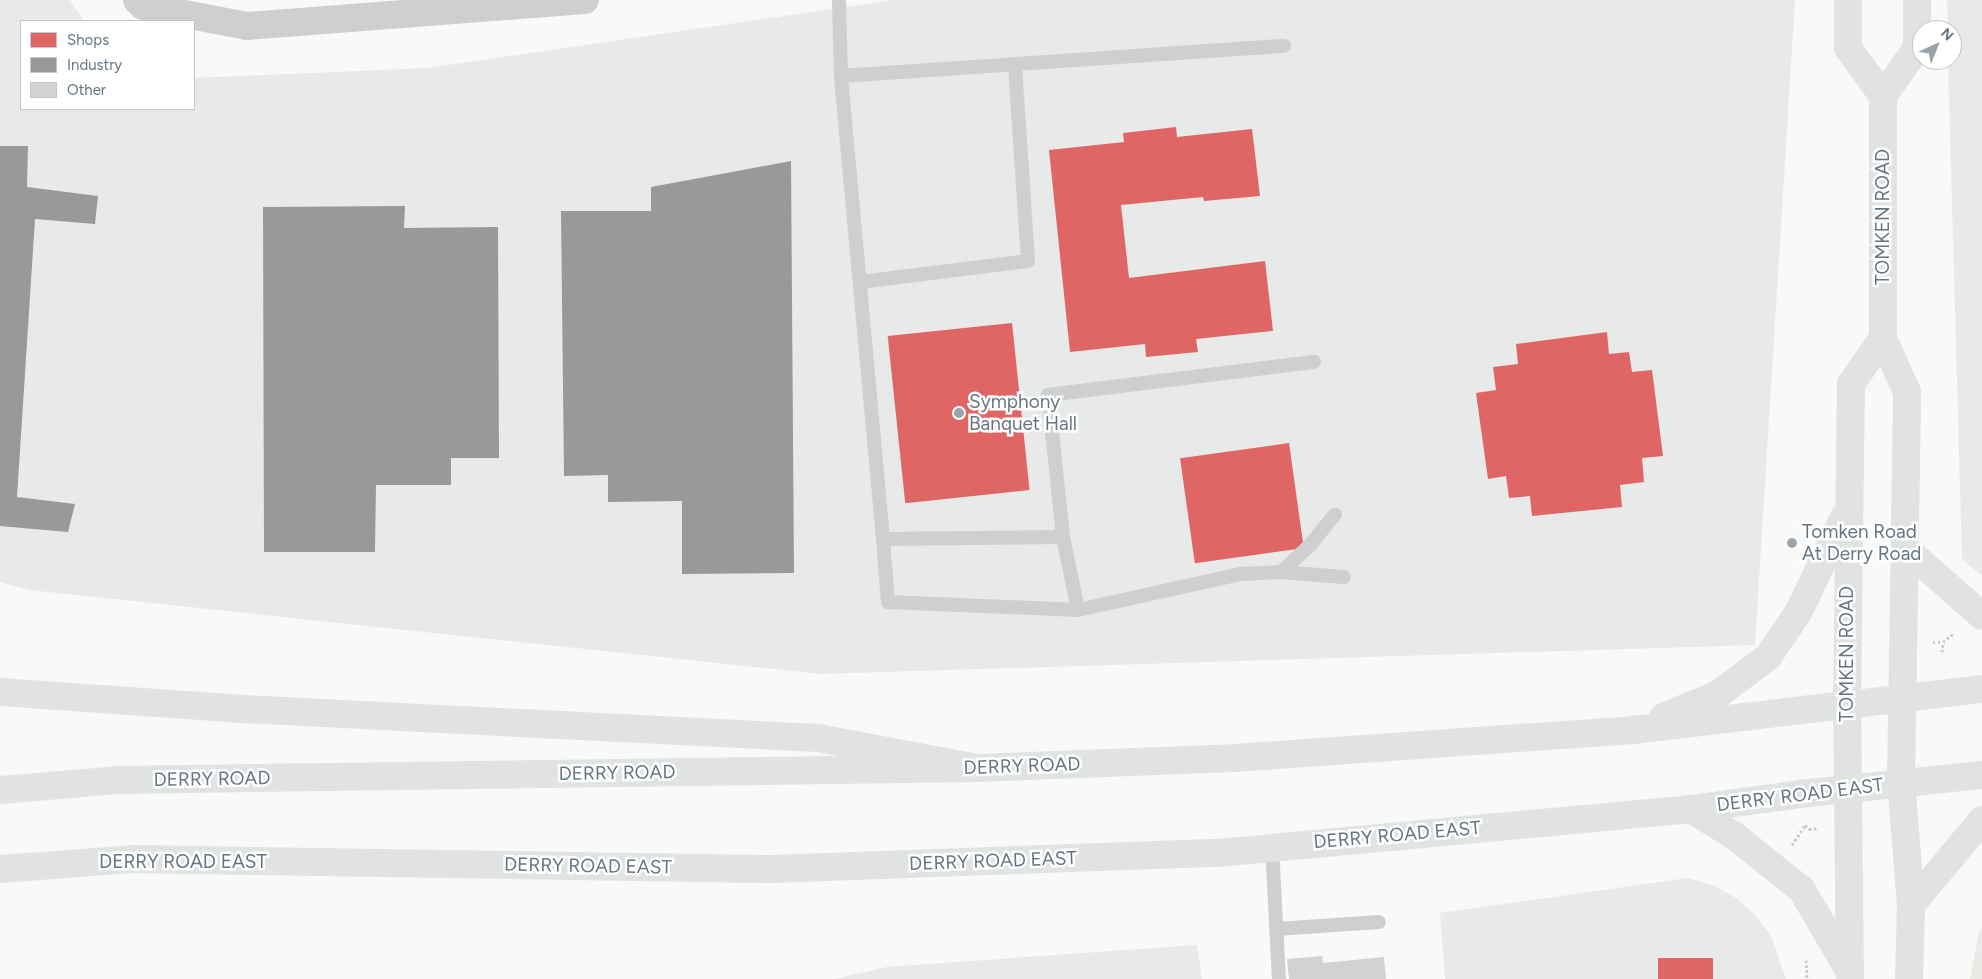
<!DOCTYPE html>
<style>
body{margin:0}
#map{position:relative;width:1982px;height:979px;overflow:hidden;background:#f9f9f9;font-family:Figtree,sans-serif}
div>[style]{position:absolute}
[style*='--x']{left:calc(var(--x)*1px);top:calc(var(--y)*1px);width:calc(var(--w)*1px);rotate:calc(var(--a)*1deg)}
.built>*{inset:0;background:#e8e9e9}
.green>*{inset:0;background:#e8ebe6}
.shops>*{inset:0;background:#e06666;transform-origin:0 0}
.industry>*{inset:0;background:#999}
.building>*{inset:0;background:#d0d2d3}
.path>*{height:3px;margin-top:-1.5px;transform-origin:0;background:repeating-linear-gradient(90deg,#cbcccd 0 2.5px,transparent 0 5px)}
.lane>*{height:14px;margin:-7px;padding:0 7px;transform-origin:7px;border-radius:7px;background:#cecfd0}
.street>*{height:28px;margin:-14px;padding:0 14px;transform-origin:14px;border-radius:14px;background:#cecfd0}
.secondary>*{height:28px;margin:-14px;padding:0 14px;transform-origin:14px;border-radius:14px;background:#e1e2e2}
.highway>*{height:28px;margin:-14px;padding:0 14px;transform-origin:14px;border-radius:14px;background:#e1e2e2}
.dots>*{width:14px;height:14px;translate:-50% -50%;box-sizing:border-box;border:2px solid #fff;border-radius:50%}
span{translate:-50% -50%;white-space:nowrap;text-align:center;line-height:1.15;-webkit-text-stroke:5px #fff;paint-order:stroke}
.street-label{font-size:19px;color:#657683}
.poi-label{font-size:19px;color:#657683}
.left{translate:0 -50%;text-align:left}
.legend{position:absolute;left:20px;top:20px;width:175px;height:90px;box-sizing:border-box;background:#fff;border:1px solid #c1c8cd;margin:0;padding:6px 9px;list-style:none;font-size:15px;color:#657683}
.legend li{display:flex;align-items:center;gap:10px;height:25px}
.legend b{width:25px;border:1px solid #c1c8cd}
.north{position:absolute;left:1912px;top:20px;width:50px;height:50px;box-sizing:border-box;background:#fff;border:1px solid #c1c8cd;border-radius:50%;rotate:44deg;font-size:14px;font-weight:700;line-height:20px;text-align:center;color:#657683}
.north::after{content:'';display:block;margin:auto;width:18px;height:22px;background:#99a4ac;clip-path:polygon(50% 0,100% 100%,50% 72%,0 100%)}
</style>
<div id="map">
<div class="built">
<div style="clip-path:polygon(0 0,70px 0,84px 21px,21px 21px,21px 109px,194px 109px,194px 78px,427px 68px,894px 0,1795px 0,1755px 645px,820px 674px,29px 590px,0 582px)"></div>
<div style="clip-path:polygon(1947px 0,1982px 0,1982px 576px,1962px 559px,1948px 60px,1952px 60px,1952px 30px,1948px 30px)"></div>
<div style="clip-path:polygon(1688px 878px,1713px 885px,1736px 898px,1755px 915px,1771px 935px,1786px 979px,1445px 979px,1440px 913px)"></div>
<div style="clip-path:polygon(1197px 945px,1202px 979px,833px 979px,887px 967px)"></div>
</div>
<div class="green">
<div style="clip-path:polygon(1982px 928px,1982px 979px,1970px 979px,1979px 931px)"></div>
</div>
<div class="shops">
<div style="clip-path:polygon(1176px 127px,1177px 137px,1252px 129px,1260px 196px,1204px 201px,1203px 197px,1121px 205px,1129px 278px,1265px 261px,1273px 331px,1196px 339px,1198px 352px,1146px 357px,1145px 344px,1070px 352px,1049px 150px,1124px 142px,1123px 133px)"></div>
<div style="left:1012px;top:323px;width:168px;height:125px;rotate:84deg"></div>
<div style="clip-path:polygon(1607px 332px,1609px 354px,1629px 352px,1632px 372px,1652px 370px,1663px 456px,1642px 458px,1644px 482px,1620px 485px,1622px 507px,1532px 516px,1530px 496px,1509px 498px,1506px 476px,1488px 479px,1476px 393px,1496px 390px,1493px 367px,1518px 364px,1516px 344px)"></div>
<div style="left:1289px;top:443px;width:106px;height:110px;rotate:82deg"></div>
<div style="left:1713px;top:958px;width:21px;height:55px;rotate:90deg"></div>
</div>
<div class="industry">
<div style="clip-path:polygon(0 146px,28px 146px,27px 187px,98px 196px,95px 224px,35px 219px,17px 497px,75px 504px,68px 532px,0 526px)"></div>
<div style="clip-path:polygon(791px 161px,794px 573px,682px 574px,682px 501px,608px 502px,608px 475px,564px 476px,561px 211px,651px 211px,651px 187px)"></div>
<div style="clip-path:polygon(405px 206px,404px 228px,498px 227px,499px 458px,451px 458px,451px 485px,376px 485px,375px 552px,264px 552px,263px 207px)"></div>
</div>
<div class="building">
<div style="clip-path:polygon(1322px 956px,1323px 963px,1384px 957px,1386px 979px,1289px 979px,1287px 959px)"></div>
</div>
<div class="path">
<div style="--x:1933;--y:642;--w:10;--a:0"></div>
<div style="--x:1943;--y:642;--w:14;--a:-39"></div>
<div style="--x:1942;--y:652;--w:10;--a:-84"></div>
<div style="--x:1792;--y:845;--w:24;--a:-57"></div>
<div style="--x:1805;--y:825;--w:6;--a:45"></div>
<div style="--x:1809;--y:829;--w:10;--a:-6"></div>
<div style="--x:1806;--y:960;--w:19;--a:87"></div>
</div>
<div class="lane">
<div style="--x:839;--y:0;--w:76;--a:88.5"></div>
<div style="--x:860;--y:282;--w:169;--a:-7.1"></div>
<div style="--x:1028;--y:261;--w:197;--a:-93.8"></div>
<div style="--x:1063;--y:537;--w:180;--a:179.4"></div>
<div style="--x:883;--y:539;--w:465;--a:-95.2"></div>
<div style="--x:841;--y:76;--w:444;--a:-3.9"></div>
<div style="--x:883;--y:539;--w:63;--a:85.5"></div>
<div style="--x:888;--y:602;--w:190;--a:2.4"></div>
<div style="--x:1078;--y:610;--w:167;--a:-12.5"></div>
<div style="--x:1241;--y:574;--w:40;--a:-2.9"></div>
<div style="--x:1281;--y:572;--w:63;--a:4.5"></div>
<div style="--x:1281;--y:572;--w:41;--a:-43"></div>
<div style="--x:1311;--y:544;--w:38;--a:-51"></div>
<div style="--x:1078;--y:610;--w:75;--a:-101.6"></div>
<div style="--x:1063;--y:537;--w:143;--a:-96"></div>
<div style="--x:1048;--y:395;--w:268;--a:-7.1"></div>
<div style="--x:1272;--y:846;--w:133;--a:87"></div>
<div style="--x:1277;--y:929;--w:102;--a:-3.9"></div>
</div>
<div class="street">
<div style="--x:137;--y:0;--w:8;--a:45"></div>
<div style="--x:143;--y:6;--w:106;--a:10.9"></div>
<div style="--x:247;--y:26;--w:339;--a:-4.4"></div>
</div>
<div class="secondary">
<div style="--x:1848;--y:0;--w:48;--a:90"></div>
<div style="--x:1848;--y:48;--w:59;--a:53.9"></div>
<div style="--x:1906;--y:549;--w:101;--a:41.4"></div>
<div style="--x:1663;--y:717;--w:58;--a:-22.2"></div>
<div style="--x:1717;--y:695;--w:64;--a:-36.7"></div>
<div style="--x:1768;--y:657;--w:55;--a:-56"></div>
<div style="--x:1799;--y:611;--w:104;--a:-64.4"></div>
<div style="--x:0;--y:790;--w:118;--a:-4.8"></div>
<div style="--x:118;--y:780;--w:859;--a:-0.8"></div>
<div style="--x:977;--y:768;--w:257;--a:-2.2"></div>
<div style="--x:1234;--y:758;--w:400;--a:-4"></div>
<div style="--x:1633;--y:730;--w:351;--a:-6.7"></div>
<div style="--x:1691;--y:809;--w:53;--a:31.9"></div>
<div style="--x:1736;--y:837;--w:85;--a:38.8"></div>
<div style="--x:1802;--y:890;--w:89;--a:59.7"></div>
<div style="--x:0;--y:869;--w:132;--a:-4.3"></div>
<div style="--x:132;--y:859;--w:640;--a:0.9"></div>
<div style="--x:772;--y:869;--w:446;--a:-2.1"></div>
<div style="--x:1218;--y:853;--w:475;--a:-5.3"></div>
<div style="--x:1691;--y:809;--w:110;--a:-7.8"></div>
<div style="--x:1800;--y:794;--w:183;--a:-6"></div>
<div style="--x:1911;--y:905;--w:111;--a:-50.1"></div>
<div style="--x:1850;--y:979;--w:273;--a:-90.6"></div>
<div style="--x:1847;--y:706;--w:322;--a:-89.3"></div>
<div style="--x:1851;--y:384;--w:56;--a:-55.2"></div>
<div style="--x:1909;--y:979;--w:74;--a:-88.5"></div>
<div style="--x:1911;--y:905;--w:123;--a:-94.6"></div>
<div style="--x:1901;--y:782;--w:390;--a:-89.1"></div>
<div style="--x:1907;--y:392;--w:59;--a:-114"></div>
<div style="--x:1883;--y:338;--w:242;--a:-90"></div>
<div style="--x:1883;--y:96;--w:59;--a:-54.7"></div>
<div style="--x:1917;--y:48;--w:48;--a:-90"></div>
</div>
<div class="highway">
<div style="--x:0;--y:692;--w:244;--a:4"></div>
<div style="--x:243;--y:709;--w:576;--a:2.89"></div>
<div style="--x:818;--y:738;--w:162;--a:10.7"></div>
</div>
<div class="dots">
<div style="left:959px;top:413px;background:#99a4ac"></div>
<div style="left:1792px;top:543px;background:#99a4ac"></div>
</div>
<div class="street-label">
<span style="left:1883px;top:217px;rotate:-90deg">TOMKEN ROAD</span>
<span style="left:1847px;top:654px;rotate:-90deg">TOMKEN ROAD</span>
<span style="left:1022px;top:766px;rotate:-2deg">DERRY ROAD</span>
<span style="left:617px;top:773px;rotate:-1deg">DERRY ROAD</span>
<span style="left:212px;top:779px;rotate:-1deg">DERRY ROAD</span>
<span style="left:1800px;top:795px;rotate:-7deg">DERRY ROAD EAST</span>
<span style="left:1397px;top:835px;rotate:-5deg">DERRY ROAD EAST</span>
<span style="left:993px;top:861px;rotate:-2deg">DERRY ROAD EAST</span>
<span style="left:183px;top:862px">DERRY ROAD EAST</span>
<span style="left:588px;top:866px;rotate:1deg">DERRY ROAD EAST</span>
</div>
<div class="poi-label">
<span class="left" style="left:969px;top:413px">Symphony<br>Banquet Hall</span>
<span class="left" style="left:1802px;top:543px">Tomken Road<br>At Derry Road</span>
</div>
<ul class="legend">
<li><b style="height:14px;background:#e06666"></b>Shops</li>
<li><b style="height:14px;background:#999"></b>Industry</li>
<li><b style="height:14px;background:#d0d2d3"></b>Other</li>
</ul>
<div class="north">N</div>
</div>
